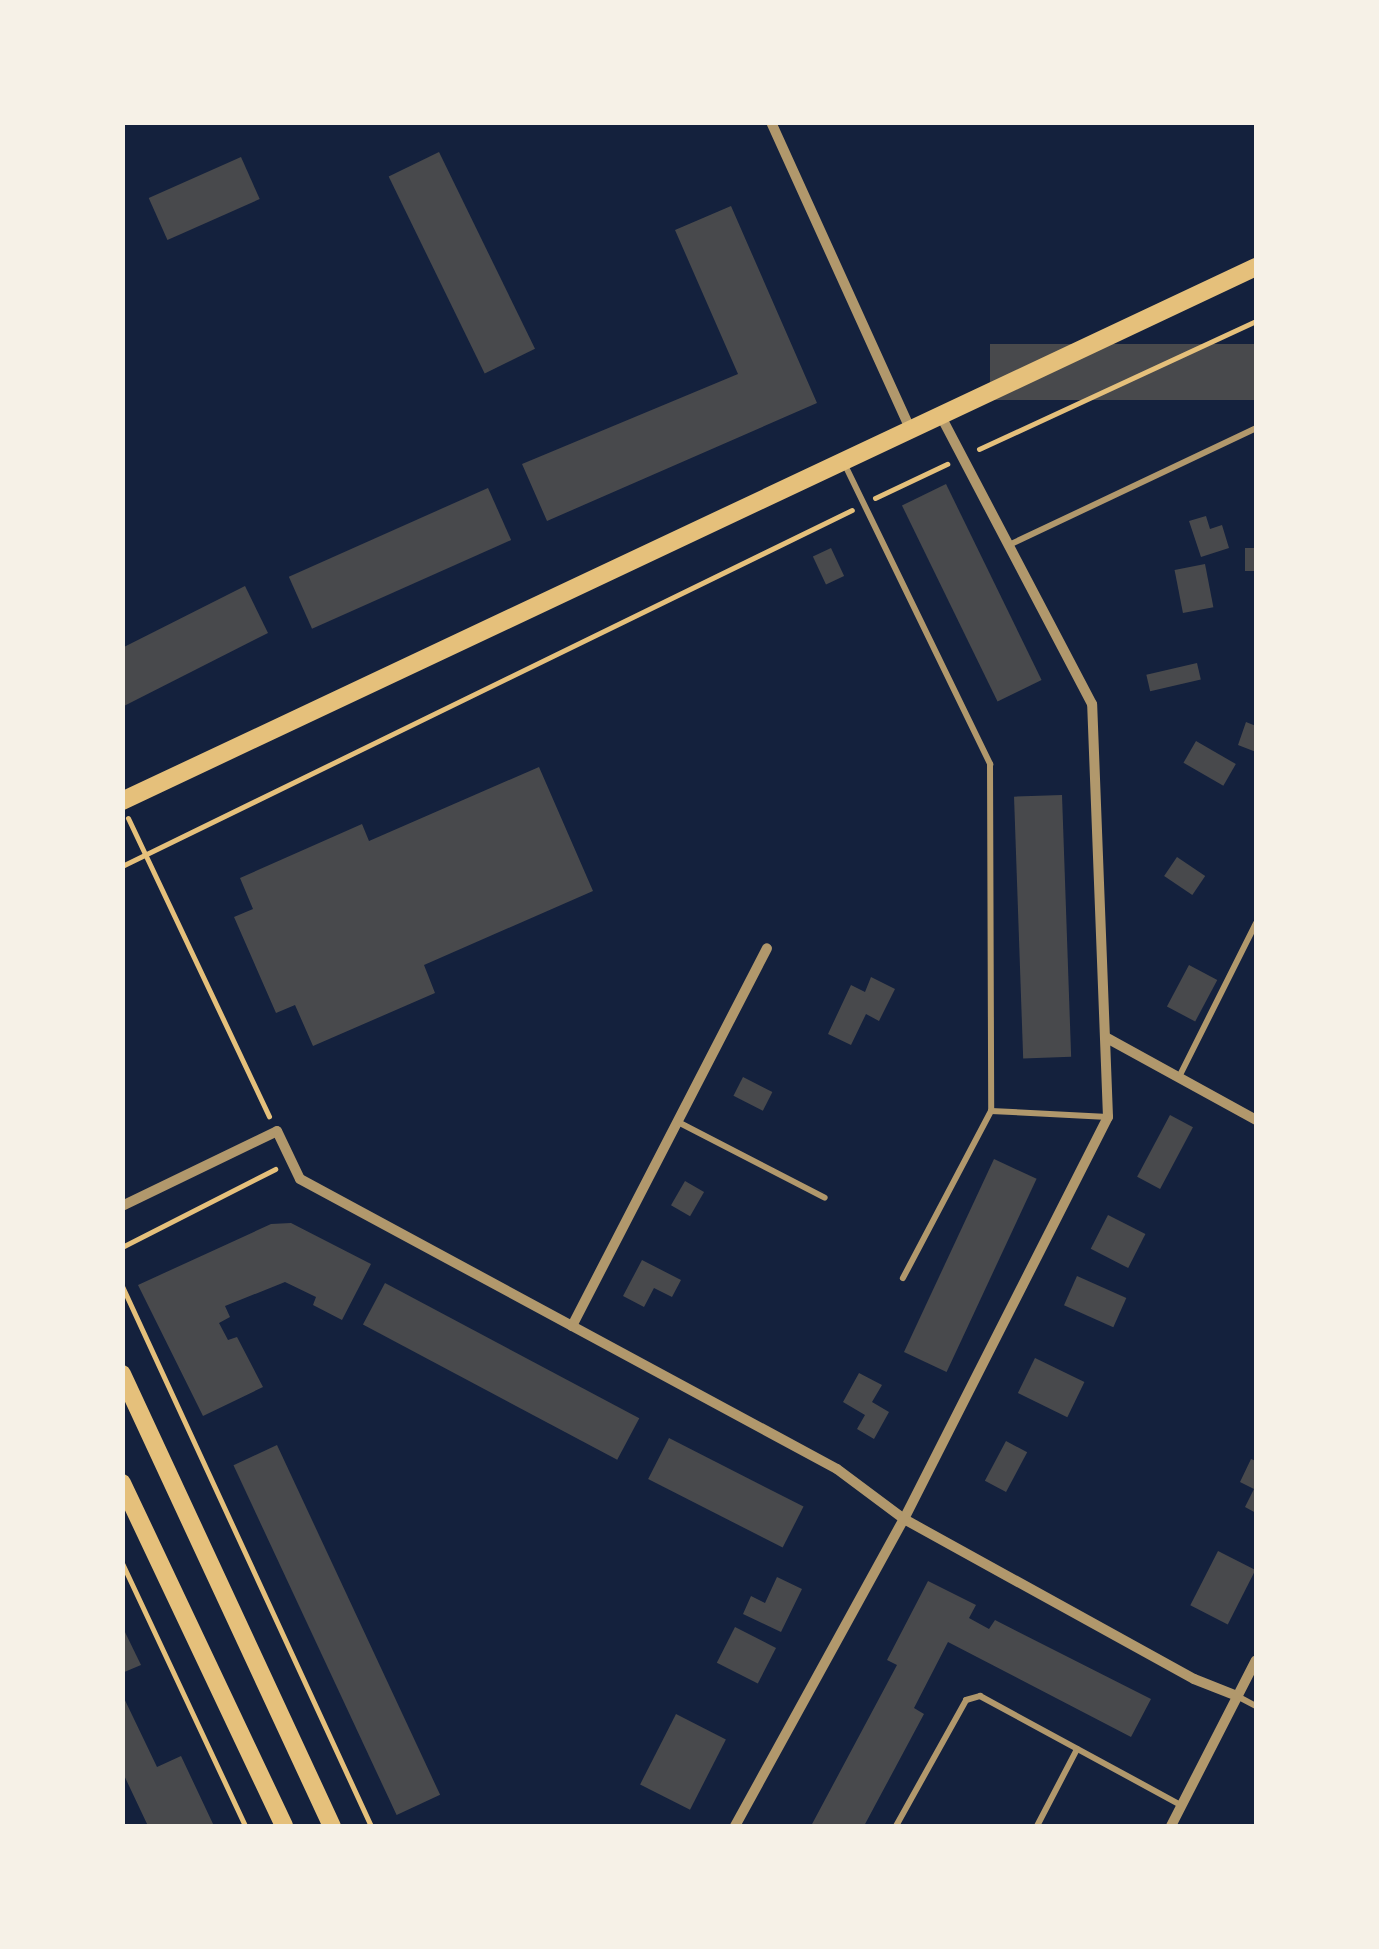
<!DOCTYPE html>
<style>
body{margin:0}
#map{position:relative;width:1379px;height:1949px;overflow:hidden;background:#14213d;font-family:"PT Sans",sans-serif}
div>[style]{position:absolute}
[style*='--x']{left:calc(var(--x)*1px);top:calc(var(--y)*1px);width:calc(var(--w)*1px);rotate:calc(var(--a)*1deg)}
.building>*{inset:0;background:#48494c;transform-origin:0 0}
.path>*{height:5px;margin:-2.5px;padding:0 2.5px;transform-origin:2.5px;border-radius:2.5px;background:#e5c07b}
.service>*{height:6px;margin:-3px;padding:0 3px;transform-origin:3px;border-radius:3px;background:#b1986c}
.minor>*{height:10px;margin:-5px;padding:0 5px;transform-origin:5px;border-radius:5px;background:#b1986c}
.secondary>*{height:18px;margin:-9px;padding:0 9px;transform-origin:9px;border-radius:9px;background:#e5c07b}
span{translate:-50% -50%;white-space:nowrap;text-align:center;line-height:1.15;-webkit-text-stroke:10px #f6f1e7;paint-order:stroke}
.frame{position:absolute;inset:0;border:125px solid #f6f1e7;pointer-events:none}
</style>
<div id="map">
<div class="building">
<div style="left:439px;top:152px;width:219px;height:56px;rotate:64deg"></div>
<div style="left:241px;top:157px;width:46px;height:101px;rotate:66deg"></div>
<div style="clip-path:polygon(731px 206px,817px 403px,547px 521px,522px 464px,738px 374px,675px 230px)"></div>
<div style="left:1256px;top:344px;width:56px;height:266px;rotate:90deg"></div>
<div style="left:946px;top:484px;width:218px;height:49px;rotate:64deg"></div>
<div style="left:488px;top:488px;width:57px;height:218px;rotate:66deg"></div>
<div style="clip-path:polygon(1206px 516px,1210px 529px,1222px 525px,1229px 548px,1201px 557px,1189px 521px)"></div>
<div style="left:831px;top:548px;width:31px;height:20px;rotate:65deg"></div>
<div style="left:1256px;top:548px;width:23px;height:11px;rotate:90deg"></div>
<div style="left:1205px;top:564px;width:44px;height:31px;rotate:79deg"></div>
<div style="clip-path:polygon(245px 586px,268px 633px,122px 707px,122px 648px)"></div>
<div style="left:1197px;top:663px;width:17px;height:52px;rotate:77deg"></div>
<div style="clip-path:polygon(1246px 722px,1256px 726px,1256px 752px,1238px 745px)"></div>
<div style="left:1196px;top:741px;width:46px;height:25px;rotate:30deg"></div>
<div style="clip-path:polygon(539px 767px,593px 891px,424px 965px,435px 993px,313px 1046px,295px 1005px,276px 1013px,234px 917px,253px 909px,240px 878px,362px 824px,369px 841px)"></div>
<div style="left:1062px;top:795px;width:262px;height:48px;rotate:88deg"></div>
<div style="left:1177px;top:857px;width:34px;height:23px;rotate:34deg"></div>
<div style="left:1189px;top:965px;width:32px;height:47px;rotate:28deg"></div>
<div style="clip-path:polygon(871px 977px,895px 989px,879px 1021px,866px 1014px,851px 1045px,828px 1034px,851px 985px,865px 992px)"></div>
<div style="left:743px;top:1077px;width:33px;height:21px;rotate:27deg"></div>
<div style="left:1170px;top:1115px;width:26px;height:70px;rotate:28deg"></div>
<div style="left:994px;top:1159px;width:47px;height:213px;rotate:25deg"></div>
<div style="left:685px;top:1181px;width:22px;height:28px;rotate:30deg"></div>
<div style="left:1108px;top:1215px;width:42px;height:38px;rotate:27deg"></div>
<div style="clip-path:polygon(291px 1223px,371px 1264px,342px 1320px,313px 1305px,316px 1297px,285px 1282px,225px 1306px,230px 1317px,219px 1323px,228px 1340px,237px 1337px,263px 1387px,203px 1416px,138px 1285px,271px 1224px)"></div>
<div style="clip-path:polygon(642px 1260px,681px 1280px,672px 1297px,654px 1288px,644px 1307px,623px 1296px)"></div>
<div style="left:1077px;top:1276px;width:54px;height:32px;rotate:24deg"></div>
<div style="left:385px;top:1283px;width:288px;height:47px;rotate:28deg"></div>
<div style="left:1035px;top:1358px;width:55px;height:39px;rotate:26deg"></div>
<div style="clip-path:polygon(859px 1373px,882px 1385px,872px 1402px,889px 1412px,874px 1439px,857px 1429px,865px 1415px,843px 1402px)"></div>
<div style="left:669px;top:1438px;width:151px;height:46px;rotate:27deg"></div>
<div style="left:1006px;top:1441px;width:24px;height:45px;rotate:28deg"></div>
<div style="left:277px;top:1445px;width:386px;height:48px;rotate:65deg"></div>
<div style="clip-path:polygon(1251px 1459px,1256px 1461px,1256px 1513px,1245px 1507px,1254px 1489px,1240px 1482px)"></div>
<div style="left:1218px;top:1551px;width:42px;height:61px;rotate:27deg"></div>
<div style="clip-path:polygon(777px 1577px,802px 1589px,781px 1632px,743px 1614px,751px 1596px,765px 1603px)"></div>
<div style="clip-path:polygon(928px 1581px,976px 1605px,969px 1618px,989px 1629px,995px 1620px,1151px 1699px,1131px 1737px,948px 1642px,914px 1708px,924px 1714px,864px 1826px,811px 1826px,897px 1665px,887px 1660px)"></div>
<div style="clip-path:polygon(122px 1626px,141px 1665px,122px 1673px)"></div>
<div style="left:735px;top:1627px;width:46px;height:40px;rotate:27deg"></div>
<div style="clip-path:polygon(122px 1694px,157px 1767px,181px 1756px,214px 1826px,148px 1826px,122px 1771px)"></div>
<div style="left:676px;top:1714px;width:56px;height:79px;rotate:27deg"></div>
</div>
<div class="path">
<div style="--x:979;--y:449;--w:305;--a:-24.8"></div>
<div style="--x:875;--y:498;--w:80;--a:-25.3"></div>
<div style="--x:128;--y:818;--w:330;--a:64.7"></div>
<div style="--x:122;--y:866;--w:812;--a:-26"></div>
<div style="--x:122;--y:1247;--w:172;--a:-27"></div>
<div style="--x:122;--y:1286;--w:595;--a:65.25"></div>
<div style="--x:122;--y:1563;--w:290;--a:64.9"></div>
</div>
<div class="service">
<div style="--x:844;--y:463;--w:335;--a:64.1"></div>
<div style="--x:990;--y:764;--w:347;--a:89.8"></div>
<div style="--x:991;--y:1111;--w:189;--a:117.8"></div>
<div style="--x:1009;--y:545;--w:273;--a:-25.3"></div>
<div style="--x:1179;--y:1077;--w:172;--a:-63.4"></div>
<div style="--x:991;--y:1111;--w:117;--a:2.9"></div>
<div style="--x:678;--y:1122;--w:165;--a:27.3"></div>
<div style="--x:1237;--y:1696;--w:21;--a:28"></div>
<div style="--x:896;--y:1826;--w:144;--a:-60.9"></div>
<div style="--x:966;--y:1700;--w:15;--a:-16"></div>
<div style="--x:980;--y:1696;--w:229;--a:28.5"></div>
<div style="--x:1037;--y:1826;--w:87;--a:-62.5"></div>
</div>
<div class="minor">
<div style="--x:771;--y:122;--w:338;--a:65.6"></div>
<div style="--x:1107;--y:1038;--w:170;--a:28.8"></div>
<div style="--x:122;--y:1206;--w:172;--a:-25.8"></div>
<div style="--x:277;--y:1131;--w:53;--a:64.4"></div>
<div style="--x:300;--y:1179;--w:610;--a:28.37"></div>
<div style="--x:837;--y:1469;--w:84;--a:36.7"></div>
<div style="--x:904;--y:1519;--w:331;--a:28.9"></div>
<div style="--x:1194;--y:1679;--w:46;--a:21.6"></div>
<div style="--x:572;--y:1326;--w:425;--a:-62.7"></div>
<div style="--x:735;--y:1826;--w:350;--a:-61.2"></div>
<div style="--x:904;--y:1519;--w:451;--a:-63.1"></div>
<div style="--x:1108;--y:1117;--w:413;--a:-92.2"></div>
<div style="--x:1092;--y:704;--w:325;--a:-117.7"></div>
<div style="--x:1171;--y:1826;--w:186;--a:-62.9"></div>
</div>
<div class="secondary">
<div style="--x:122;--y:801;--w:1253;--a:-25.22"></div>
<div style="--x:122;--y:1374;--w:498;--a:65.1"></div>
<div style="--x:122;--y:1483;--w:379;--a:64.7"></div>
</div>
<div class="frame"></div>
</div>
